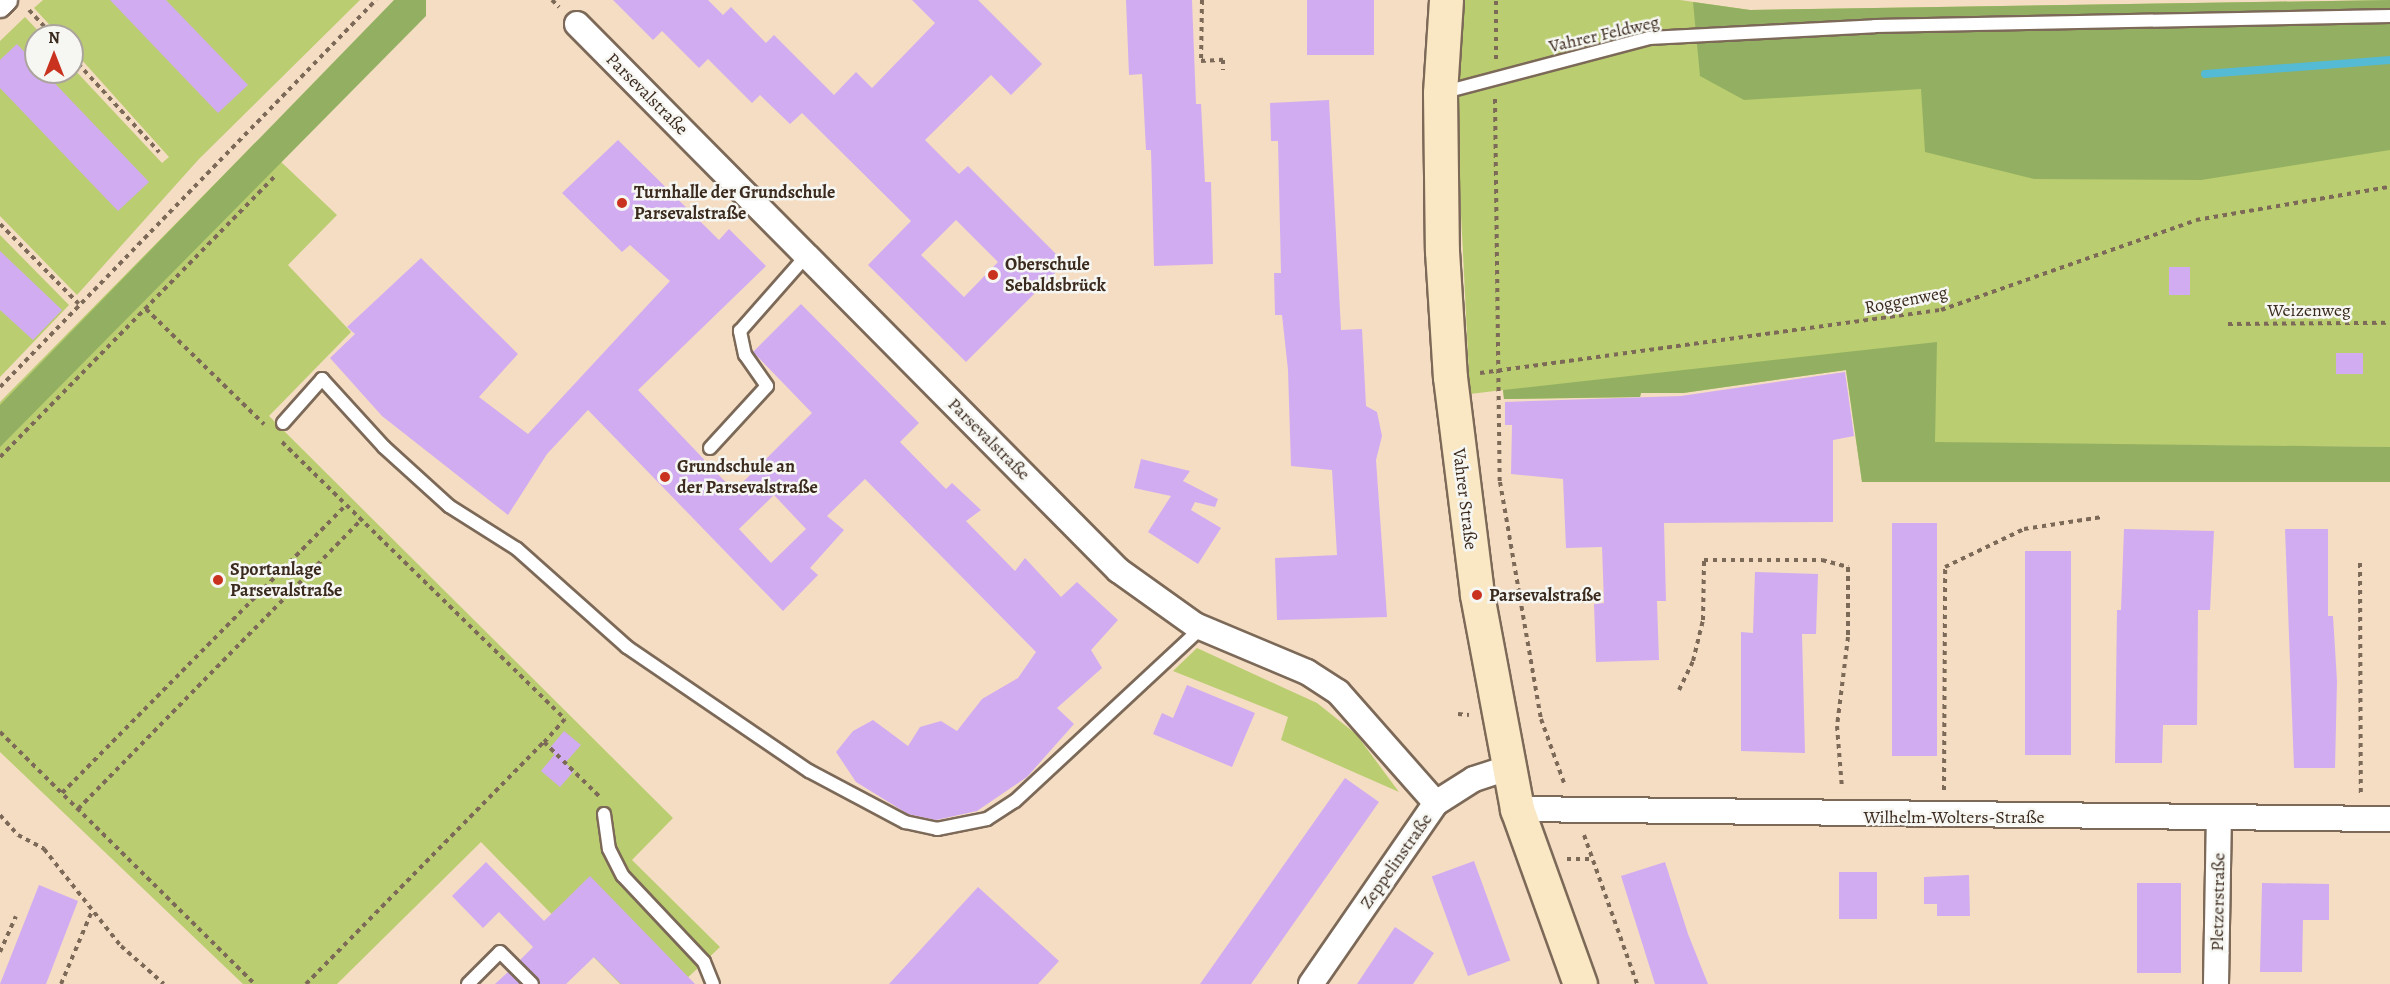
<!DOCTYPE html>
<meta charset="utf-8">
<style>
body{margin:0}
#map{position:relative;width:2390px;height:984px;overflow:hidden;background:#f4ddc3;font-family:Alegreya,serif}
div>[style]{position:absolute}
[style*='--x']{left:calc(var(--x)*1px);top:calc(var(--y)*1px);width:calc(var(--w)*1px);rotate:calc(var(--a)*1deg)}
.green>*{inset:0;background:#bacd70}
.forest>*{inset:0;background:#93b062}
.stream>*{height:8px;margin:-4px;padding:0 4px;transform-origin:4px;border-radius:4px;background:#55bad3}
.building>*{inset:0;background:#d2acf1;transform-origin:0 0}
.path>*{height:4px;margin-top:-2px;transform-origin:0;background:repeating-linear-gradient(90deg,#7c6958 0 4.5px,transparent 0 9px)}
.roads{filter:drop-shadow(2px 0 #7c6958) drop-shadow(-2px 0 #7c6958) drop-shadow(0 2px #7c6958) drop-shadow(0 -2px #7c6958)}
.lane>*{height:12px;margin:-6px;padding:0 6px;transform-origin:6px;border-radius:6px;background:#fff}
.street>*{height:24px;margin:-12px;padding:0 12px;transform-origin:12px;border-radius:12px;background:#fff}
.secondary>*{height:33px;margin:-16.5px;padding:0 16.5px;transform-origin:16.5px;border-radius:16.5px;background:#fae7c3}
.dots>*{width:16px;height:16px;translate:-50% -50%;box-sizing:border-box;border:3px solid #f6f6f2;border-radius:50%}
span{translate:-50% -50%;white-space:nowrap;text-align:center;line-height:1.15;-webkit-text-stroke:5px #f6f6f2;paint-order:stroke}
.street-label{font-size:18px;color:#3b2a1e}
.poi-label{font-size:18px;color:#3b2a1e;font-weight:700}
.left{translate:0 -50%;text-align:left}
.north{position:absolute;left:24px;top:24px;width:60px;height:60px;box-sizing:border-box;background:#f6f6f2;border:2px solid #aba49d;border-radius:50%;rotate:0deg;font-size:16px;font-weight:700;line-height:24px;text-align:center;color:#3b2a1e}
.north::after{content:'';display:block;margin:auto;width:21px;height:27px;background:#c8321e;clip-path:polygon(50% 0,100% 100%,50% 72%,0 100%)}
</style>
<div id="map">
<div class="green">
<div style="clip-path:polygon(43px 0,360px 0,199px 159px,77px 295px,0 216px,0 41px,25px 17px,43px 36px,36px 36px,36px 72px,72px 72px,72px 67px,162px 163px,169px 157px,72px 49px,72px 36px,60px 36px,34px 8px)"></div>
<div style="clip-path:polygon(1457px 0,1680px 0,1750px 10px,2390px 0,2390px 447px,2131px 445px,1862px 482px,1846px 370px,1683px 393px,1641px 393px,1640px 397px,1504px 399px,1503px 390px,1470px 394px,1455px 93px)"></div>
<div style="clip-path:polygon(258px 140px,337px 215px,288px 265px,351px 332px,269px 416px,673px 818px,632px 860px,720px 947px,681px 984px,620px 984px,481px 842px,337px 984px,243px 984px,0 752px,0 402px)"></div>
<div style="clip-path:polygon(0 235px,69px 305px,0 377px)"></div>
<div style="clip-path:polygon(1197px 648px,1317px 703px,1356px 734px,1399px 792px,1281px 740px,1288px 717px,1173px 671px)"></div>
</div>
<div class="forest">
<div style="clip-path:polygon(394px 0,426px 0,426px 16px,0 447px,0 405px)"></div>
<div style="clip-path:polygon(2390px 0,2390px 150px,2201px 180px,2034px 179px,1925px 152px,1921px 89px,1744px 100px,1700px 76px,1693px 2px,1750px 10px)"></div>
<div style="clip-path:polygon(1937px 342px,1935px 442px,2390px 447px,2390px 482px,1862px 482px,1846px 370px,1683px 393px,1641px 393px,1640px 397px,1504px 399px,1503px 390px)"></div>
</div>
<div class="stream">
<div style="--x:2205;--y:74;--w:186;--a:-4.3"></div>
</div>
<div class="building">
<div style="clip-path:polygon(110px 0,166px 0,248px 85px,218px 113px)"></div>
<div style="clip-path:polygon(evenodd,613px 0,708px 0,723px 15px,731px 7px,766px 43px,774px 35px,834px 95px,856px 72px,872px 88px,935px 23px,912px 0,978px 0,1042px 64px,1011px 95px,991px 75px,925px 140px,959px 174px,968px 166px,1065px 263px,966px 362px,868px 265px,911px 221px,802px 113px,790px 124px,760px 95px,752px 103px,708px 59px,699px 68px,662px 31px,653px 40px,613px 0,956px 220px,998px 262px,964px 297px,921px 255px,956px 220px)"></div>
<div style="clip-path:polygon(1126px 0,1192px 0,1196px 104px,1201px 104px,1205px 182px,1211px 182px,1213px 264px,1154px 266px,1151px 150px,1146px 150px,1142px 74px,1129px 75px)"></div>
<div style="left:1307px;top:0;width:67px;height:55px"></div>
<div style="clip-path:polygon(17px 44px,36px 64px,36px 72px,44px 72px,149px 182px,118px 211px,0 88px,0 60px)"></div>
<div style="clip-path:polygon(1329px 100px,1341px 330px,1362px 329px,1366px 406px,1377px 412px,1382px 436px,1376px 460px,1387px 617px,1277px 620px,1275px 558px,1337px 555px,1332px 470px,1291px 466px,1288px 370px,1282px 315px,1275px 315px,1274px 273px,1281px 273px,1278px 141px,1271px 141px,1270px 103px)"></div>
<div style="clip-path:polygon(evenodd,618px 140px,719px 240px,729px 229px,766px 266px,638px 390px,734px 491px,812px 413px,753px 352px,801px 304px,919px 423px,900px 442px,946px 489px,952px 483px,981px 510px,966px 521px,1015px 571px,1025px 558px,1061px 597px,1077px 582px,1118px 620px,1091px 650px,1102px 668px,1057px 708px,1074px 724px,1027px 777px,977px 811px,936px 820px,908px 814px,856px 782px,836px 752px,853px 731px,873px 720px,908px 746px,920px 727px,941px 721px,957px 731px,982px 699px,1018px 678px,1036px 652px,865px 479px,827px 516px,844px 530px,810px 568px,818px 575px,783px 611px,588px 410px,547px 454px,508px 515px,382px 416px,330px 358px,355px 334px,347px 327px,421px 258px,518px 354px,479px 397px,528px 434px,670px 281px,630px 245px,622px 252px,562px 193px,618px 140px,774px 495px,806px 529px,771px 563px,739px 529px,774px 495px)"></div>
<div style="clip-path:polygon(0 251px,62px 310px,33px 340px,0 310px)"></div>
<div style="left:2169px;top:267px;width:21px;height:28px"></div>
<div style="left:2336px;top:353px;width:27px;height:21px"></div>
<div style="clip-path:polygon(1845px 372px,1854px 436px,1833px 440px,1833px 522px,1664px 523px,1666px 601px,1657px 601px,1659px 660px,1596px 662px,1594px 604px,1604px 603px,1602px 547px,1566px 548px,1563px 479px,1511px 474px,1512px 425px,1505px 425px,1505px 402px,1681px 396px)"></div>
<div style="clip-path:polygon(1141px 459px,1190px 471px,1183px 481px,1218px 499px,1215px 507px,1195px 502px,1191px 510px,1221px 528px,1198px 564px,1148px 532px,1171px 496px,1134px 488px)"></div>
<div style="left:1892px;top:523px;width:45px;height:233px"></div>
<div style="clip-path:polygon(2124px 529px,2214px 531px,2210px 610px,2198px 610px,2197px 725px,2163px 725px,2162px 763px,2115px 763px,2117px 610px,2121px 610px)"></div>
<div style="clip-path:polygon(2285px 529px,2328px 529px,2328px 616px,2333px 616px,2337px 681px,2335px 768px,2294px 768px)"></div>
<div style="left:2025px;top:551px;width:46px;height:204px"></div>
<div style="clip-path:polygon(1755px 572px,1818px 574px,1816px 634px,1802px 634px,1805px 753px,1741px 751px,1741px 632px,1753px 633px)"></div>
<div style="clip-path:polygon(1187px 685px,1255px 713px,1232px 767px,1153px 734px,1162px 713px,1173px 718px)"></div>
<div style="clip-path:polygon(564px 731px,581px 745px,565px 763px,574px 771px,560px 787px,541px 771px,555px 754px,563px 762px,549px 749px)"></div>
<div style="clip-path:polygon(1345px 778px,1379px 802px,1282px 940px,1251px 984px,1200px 984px)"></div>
<div style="left:1474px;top:861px;width:106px;height:45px;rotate:70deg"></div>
<div style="clip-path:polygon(486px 862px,544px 921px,590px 876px,695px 984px,621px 984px,594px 957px,566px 984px,540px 984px,520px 960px,533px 947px,499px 912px,483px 928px,452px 896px)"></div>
<div style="clip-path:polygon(1665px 862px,1688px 934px,1708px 984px,1655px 984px,1621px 876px)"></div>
<div style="left:1839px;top:872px;width:38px;height:47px"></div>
<div style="clip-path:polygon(1969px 875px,1970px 916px,1937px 916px,1937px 904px,1924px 904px,1924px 877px)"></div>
<div style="left:2137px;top:883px;width:44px;height:90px"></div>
<div style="clip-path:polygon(2262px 883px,2329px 884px,2329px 920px,2303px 920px,2302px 972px,2260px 972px)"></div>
<div style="clip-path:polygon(39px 885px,78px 901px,46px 984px,0 984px)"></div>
<div style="clip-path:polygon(978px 887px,1059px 961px,1038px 984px,889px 984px)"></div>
<div style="clip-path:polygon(1395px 927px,1434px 953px,1413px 984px,1357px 984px)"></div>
<div style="clip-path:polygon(508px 972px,520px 984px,495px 984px)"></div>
</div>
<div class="path">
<div style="--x:552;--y:0;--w:10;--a:45"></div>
<div style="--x:1202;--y:0;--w:61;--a:90.9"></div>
<div style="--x:1201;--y:61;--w:22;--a:-3"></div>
<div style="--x:1223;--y:60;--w:10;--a:90"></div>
<div style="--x:29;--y:10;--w:35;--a:47"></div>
<div style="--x:72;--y:57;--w:129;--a:47.5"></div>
<div style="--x:1496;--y:59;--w:59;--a:-90"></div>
<div style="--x:1495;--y:99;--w:383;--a:89.3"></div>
<div style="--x:1500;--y:482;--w:241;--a:80.2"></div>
<div style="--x:1541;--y:719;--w:68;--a:70.2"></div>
<div style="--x:0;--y:224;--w:112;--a:45.4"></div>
<div style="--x:146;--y:309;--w:165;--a:44.3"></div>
<div style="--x:2228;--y:324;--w:162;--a:-0.4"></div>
<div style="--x:1480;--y:373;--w:465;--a:-7.8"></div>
<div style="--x:1941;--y:310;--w:270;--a:-19.4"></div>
<div style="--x:2196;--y:220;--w:197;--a:-9.7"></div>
<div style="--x:0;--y:387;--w:540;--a:-45.83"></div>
<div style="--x:282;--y:442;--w:396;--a:44.4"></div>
<div style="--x:565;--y:719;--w:31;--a:132"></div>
<div style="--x:544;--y:742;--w:77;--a:44.5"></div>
<div style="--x:0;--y:457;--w:392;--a:-45.6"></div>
<div style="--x:2360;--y:563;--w:230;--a:89.8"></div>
<div style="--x:1679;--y:690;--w:32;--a:-64"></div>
<div style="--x:1693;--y:661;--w:42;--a:-76.3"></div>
<div style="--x:1703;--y:620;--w:60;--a:-89"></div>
<div style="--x:1704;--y:560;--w:118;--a:0"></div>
<div style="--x:1822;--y:560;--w:27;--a:15"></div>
<div style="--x:1848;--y:567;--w:70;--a:90"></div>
<div style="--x:1848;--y:637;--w:90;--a:97"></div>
<div style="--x:1837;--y:726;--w:62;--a:85.4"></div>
<div style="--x:1458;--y:714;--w:11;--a:5"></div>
<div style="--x:0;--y:732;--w:359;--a:44.7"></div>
<div style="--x:1944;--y:790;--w:223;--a:-89.7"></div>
<div style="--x:1945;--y:567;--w:88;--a:-25.7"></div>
<div style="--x:2024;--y:529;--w:79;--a:-8.7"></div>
<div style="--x:62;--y:793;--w:404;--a:-45.4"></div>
<div style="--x:78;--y:809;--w:406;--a:-45.6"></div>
<div style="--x:0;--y:815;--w:27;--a:48"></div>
<div style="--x:18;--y:835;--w:30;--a:28"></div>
<div style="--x:44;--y:849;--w:124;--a:51.6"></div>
<div style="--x:121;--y:946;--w:57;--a:41.5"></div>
<div style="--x:1584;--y:835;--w:158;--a:70.4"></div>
<div style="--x:1567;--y:859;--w:25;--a:0"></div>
<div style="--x:0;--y:952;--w:39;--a:-66"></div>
<div style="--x:61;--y:984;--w:79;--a:-67"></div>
<div style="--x:306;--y:984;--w:339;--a:-45.5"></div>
</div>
<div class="roads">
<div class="lane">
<div style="--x:1441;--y:93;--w:215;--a:-14.8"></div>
<div style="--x:1649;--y:38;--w:226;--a:-3"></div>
<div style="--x:1875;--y:26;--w:515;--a:-1.11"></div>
<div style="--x:283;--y:423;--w:59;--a:-48.4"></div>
<div style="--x:322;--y:379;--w:92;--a:47.6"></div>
<div style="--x:384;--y:447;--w:88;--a:42.2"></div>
<div style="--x:449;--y:506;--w:80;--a:32.3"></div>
<div style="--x:517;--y:549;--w:147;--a:41.7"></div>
<div style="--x:627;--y:647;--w:220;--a:34.3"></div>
<div style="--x:809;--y:771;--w:109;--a:28"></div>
<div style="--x:905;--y:822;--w:33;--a:12"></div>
<div style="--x:937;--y:829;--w:51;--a:-11.3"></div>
<div style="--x:987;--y:819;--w:33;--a:-33"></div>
<div style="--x:1015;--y:801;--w:255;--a:-42.9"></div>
<div style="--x:710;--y:448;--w:84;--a:-47.4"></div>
<div style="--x:767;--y:386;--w:38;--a:-125"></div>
<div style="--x:745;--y:355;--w:25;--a:-102"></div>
<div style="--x:740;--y:331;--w:101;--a:-48.6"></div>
<div style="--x:604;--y:814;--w:35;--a:82"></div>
<div style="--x:609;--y:849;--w:30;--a:63"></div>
<div style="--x:623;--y:876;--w:118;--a:46.7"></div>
<div style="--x:704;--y:962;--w:24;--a:68"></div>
<div style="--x:468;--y:984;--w:45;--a:-45"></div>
<div style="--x:500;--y:952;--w:45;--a:45"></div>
</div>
<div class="street">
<div style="--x:0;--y:5;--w:7;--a:-45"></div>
<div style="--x:577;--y:24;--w:769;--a:45.26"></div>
<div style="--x:1118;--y:570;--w:95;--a:35.5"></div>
<div style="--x:1195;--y:625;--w:121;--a:22.8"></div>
<div style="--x:1307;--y:672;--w:37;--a:33"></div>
<div style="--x:1338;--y:692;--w:148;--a:48.6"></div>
<div style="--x:1517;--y:809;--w:873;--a:0.66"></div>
<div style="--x:1311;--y:984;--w:220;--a:-55.4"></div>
<div style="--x:1436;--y:803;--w:45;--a:-32.3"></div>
<div style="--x:1474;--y:779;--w:35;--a:-18"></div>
<div style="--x:2216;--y:984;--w:165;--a:-89"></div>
</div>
<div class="secondary">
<div style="--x:1446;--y:0;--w:93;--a:93.7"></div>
<div style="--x:1440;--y:93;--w:158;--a:89.3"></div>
<div style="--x:1442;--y:251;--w:126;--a:86.4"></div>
<div style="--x:1450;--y:377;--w:220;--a:82.9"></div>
<div style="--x:1477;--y:595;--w:218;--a:79.4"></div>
<div style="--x:1517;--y:809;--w:186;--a:70.2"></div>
</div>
</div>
<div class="dots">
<div style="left:622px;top:203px;background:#c8321e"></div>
<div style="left:993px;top:275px;background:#c8321e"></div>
<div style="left:665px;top:477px;background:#c8321e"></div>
<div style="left:218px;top:580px;background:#c8321e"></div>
<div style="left:1477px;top:595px;background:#c8321e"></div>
</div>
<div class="street-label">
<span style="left:1604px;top:34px;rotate:-13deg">Vahrer Feldweg</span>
<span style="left:647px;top:94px;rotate:45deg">Parsevalstraße</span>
<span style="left:1906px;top:300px;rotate:-11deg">Roggenweg</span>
<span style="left:2309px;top:310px">Weizenweg</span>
<span style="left:989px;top:439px;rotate:45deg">Parsevalstraße</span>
<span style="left:1465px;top:499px;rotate:83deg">Vahrer Straße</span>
<span style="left:1954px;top:817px">Wilhelm-Wolters-Straße</span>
<span style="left:1396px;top:861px;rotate:-55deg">Zeppelinstraße</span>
<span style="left:2218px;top:902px;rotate:-89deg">Pletzerstraße</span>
</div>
<div class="poi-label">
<span class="left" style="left:634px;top:203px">Turnhalle der Grundschule<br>Parsevalstraße</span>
<span class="left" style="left:1005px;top:275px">Oberschule<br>Sebaldsbrück</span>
<span class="left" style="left:677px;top:477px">Grundschule an<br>der Parsevalstraße</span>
<span class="left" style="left:230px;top:580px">Sportanlage<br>Parsevalstraße</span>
<span class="left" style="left:1489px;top:595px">Parsevalstraße</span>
</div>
<div class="north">N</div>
</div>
